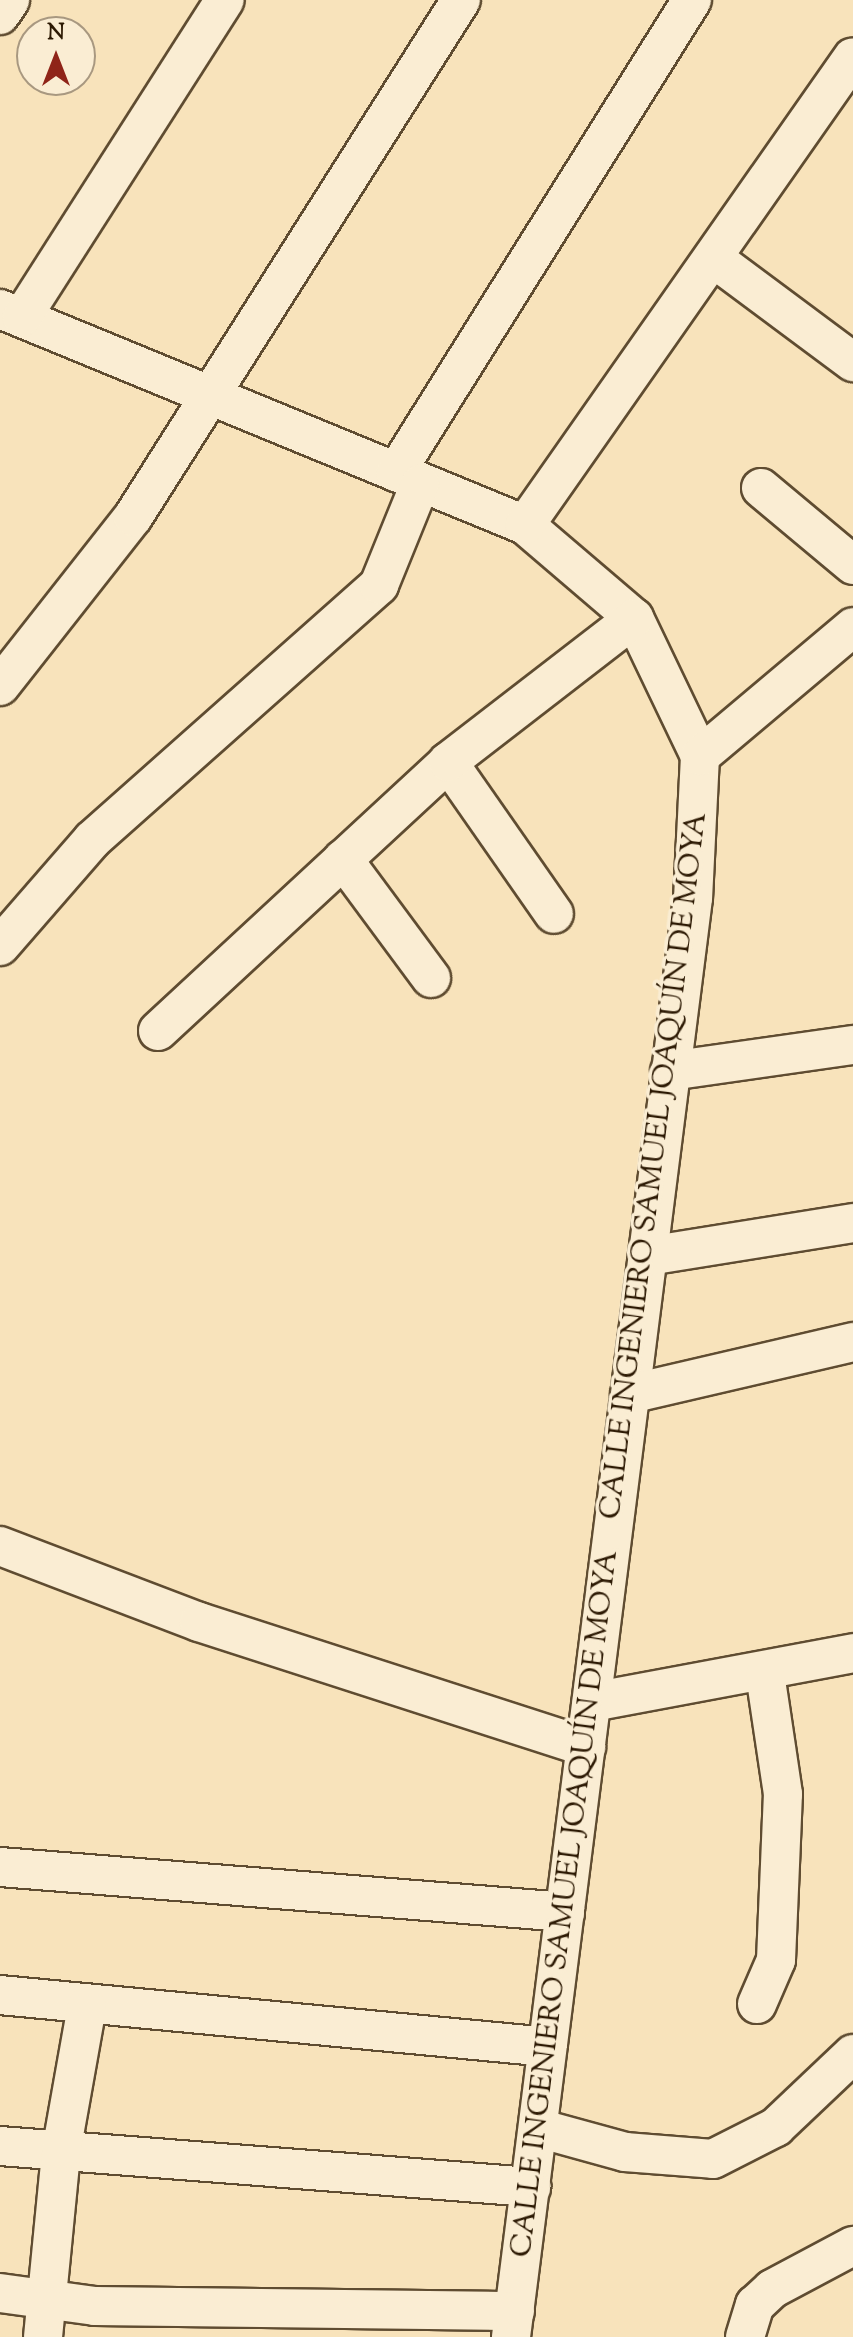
<!DOCTYPE html>
<meta charset="utf-8">
<style>
body{margin:0}
#map{position:relative;width:853px;height:2337px;overflow:hidden;background:#f8e3bb;font-family:"Sorts Mill Goudy",serif}
div>[style]{position:absolute}
[style*='--x']{left:calc(var(--x)*1px);top:calc(var(--y)*1px);width:calc(var(--w)*1px);rotate:calc(var(--a)*1deg)}
.roads{filter:drop-shadow(2px 0 #5f4c31) drop-shadow(-2px 0 #5f4c31) drop-shadow(0 2px #5f4c31) drop-shadow(0 -2px #5f4c31)}
.street>*{height:38px;margin:-19px;padding:0 19px;transform-origin:19px;border-radius:19px;background:#faedd3}
span{translate:-50% -50%;white-space:nowrap;text-align:center;line-height:1.15;-webkit-text-stroke:7px #faedd3;paint-order:stroke}
.street-label{font-size:30px;color:#2c1903}
.north{position:absolute;left:16px;top:16px;width:80px;height:80px;box-sizing:border-box;background:#faedd3;border:2px solid #a89880;border-radius:50%;rotate:0deg;font-size:22px;font-weight:700;line-height:32px;text-align:center;color:#2c1903}
.north::after{content:'';display:block;margin:auto;width:28px;height:36px;background:#8f2418;clip-path:polygon(50% 0,100% 100%,50% 72%,0 100%)}
</style>
<div id="map">
<div class="roads">
<div class="street">
<div style="--x:0;--y:15;--w:18;--a:-56"></div>
<div style="--x:716;--y:260;--w:171;--a:36.7"></div>
<div style="--x:0;--y:309;--w:568;--a:22.36"></div>
<div style="--x:525;--y:525;--w:143;--a:40.5"></div>
<div style="--x:634;--y:618;--w:153;--a:64.4"></div>
<div style="--x:700;--y:756;--w:142;--a:92.8"></div>
<div style="--x:693;--y:898;--w:1450;--a:97.21"></div>
<div style="--x:22;--y:317;--w:376;--a:-57.4"></div>
<div style="--x:396;--y:472;--w:557;--a:-57.91"></div>
<div style="--x:761;--y:488;--w:120;--a:39.9"></div>
<div style="--x:525;--y:525;--w:571;--a:-54.98"></div>
<div style="--x:0;--y:686;--w:215;--a:-51.8"></div>
<div style="--x:133;--y:517;--w:612;--a:-57.61"></div>
<div style="--x:700;--y:756;--w:200;--a:-40.1"></div>
<div style="--x:448;--y:762;--w:185;--a:55.1"></div>
<div style="--x:343;--y:859;--w:148;--a:53.5"></div>
<div style="--x:0;--y:946;--w:140;--a:-49"></div>
<div style="--x:92;--y:840;--w:384;--a:-41.6"></div>
<div style="--x:379;--y:585;--w:109;--a:-67.9"></div>
<div style="--x:158;--y:1031;--w:396;--a:-42.8"></div>
<div style="--x:448;--y:762;--w:235;--a:-37.7"></div>
<div style="--x:670;--y:1071;--w:185;--a:-8.1"></div>
<div style="--x:648;--y:1256;--w:208;--a:-9.1"></div>
<div style="--x:630;--y:1394;--w:229;--a:-13.1"></div>
<div style="--x:0;--y:1546;--w:213;--a:20.9"></div>
<div style="--x:199;--y:1622;--w:407;--a:17.9"></div>
<div style="--x:592;--y:1702;--w:266;--a:-10.6"></div>
<div style="--x:0;--y:1867;--w:567;--a:4.55"></div>
<div style="--x:0;--y:1995;--w:550;--a:5.42"></div>
<div style="--x:757;--y:2004;--w:48;--a:-66.6"></div>
<div style="--x:776;--y:1960;--w:166;--a:-87.6"></div>
<div style="--x:783;--y:1794;--w:121;--a:-98.5"></div>
<div style="--x:538;--y:2128;--w:90;--a:15.4"></div>
<div style="--x:625;--y:2152;--w:88;--a:4.5"></div>
<div style="--x:713;--y:2159;--w:71;--a:-26.9"></div>
<div style="--x:776;--y:2127;--w:106;--a:-43.5"></div>
<div style="--x:0;--y:2146;--w:533;--a:4.42"></div>
<div style="--x:0;--y:2293;--w:96;--a:7.8"></div>
<div style="--x:95;--y:2306;--w:420;--a:0.7"></div>
<div style="--x:43;--y:2337;--w:186;--a:-84.4"></div>
<div style="--x:61;--y:2152;--w:148;--a:-79.9"></div>
<div style="--x:745;--y:2337;--w:34;--a:-73"></div>
<div style="--x:755;--y:2305;--w:23;--a:-43"></div>
<div style="--x:772;--y:2289;--w:92;--a:-28"></div>
</div>
</div>
<div class="street-label">
<span style="left:655px;top:1166px;rotate:-83deg">CALLE INGENIERO SAMUEL JOAQUÍN DE MOYA</span>
<span style="left:566px;top:1904px;rotate:-83deg">CALLE INGENIERO SAMUEL JOAQUÍN DE MOYA</span>
</div>
<div class="north">N</div>
</div>
